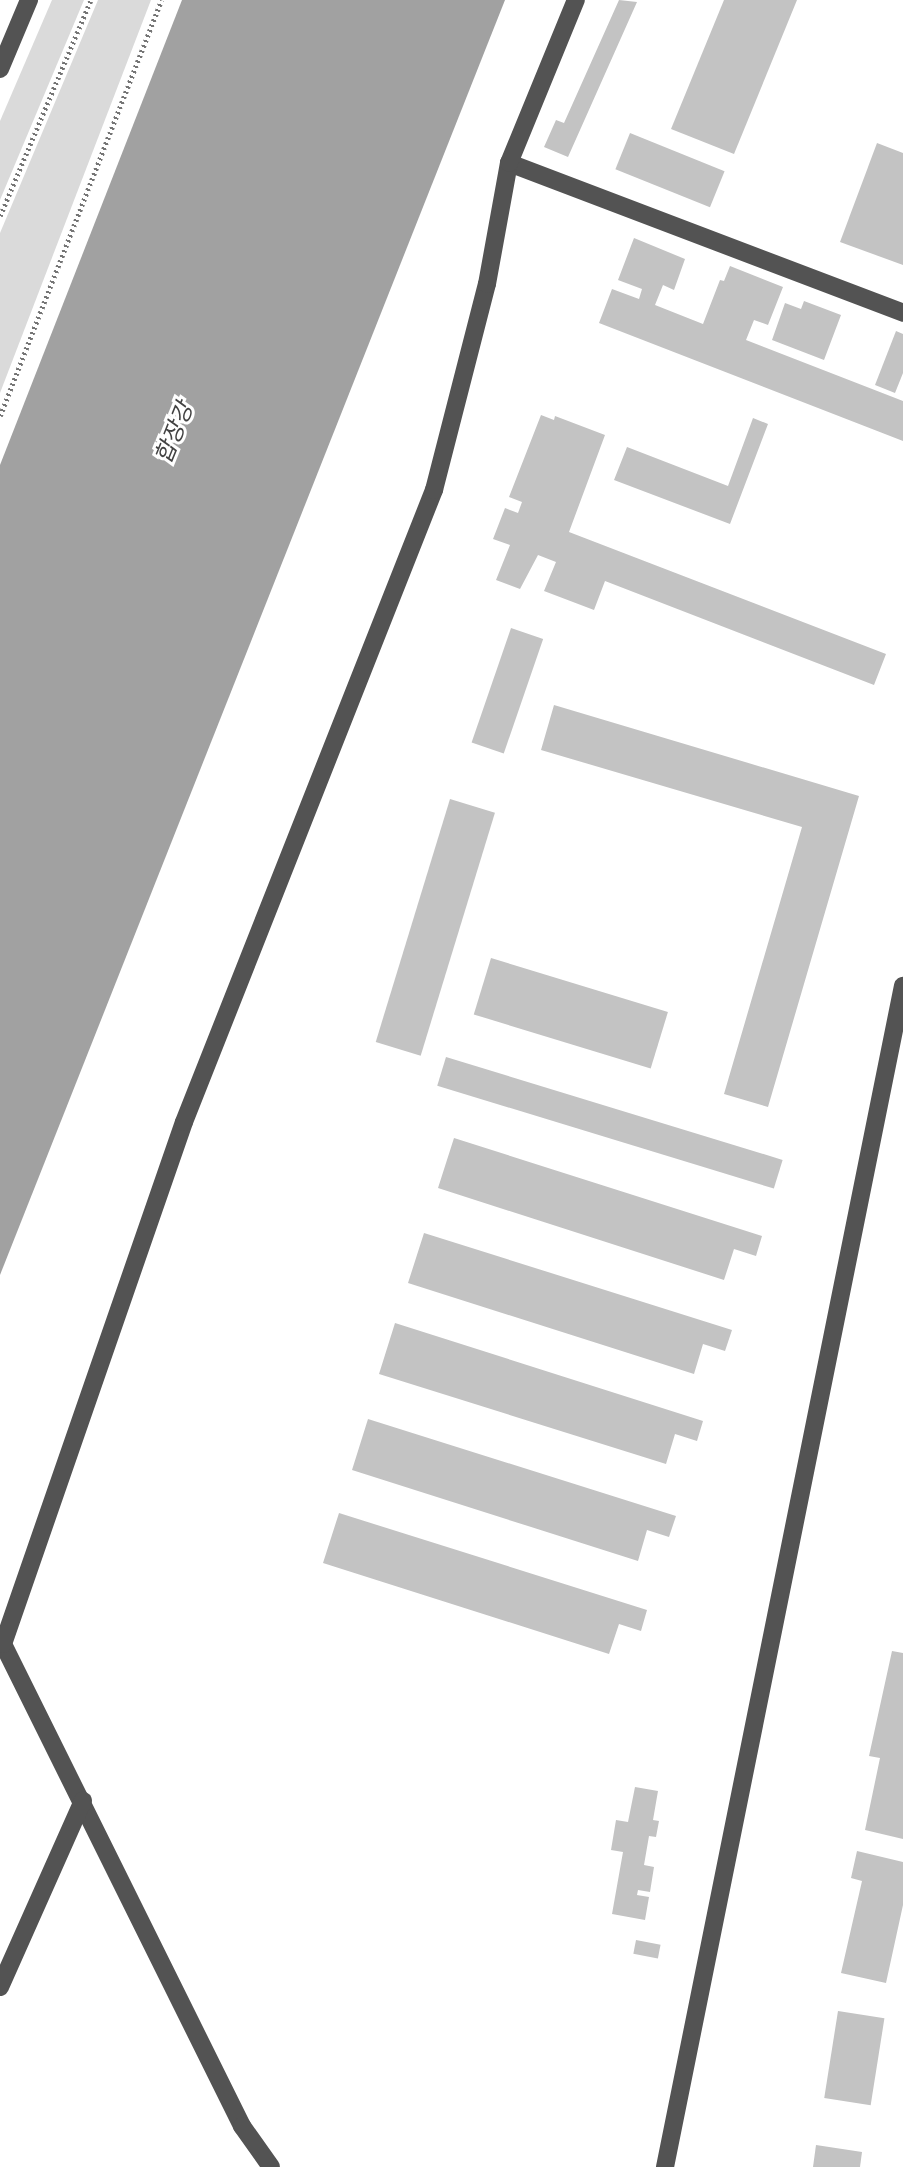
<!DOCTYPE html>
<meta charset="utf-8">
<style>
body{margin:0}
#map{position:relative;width:903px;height:2167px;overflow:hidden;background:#fff;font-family:"DM Sans","Noto Sans KR",sans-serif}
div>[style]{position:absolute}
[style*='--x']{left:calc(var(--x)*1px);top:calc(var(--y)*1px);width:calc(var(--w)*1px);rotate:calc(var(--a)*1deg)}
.green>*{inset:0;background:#dadada}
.water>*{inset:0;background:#a1a1a1}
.building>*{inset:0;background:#c3c3c3;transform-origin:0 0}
.path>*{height:4.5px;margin-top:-2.25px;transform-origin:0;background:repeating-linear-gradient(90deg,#757575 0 2px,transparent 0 5.5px)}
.minor>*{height:18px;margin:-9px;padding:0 9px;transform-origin:9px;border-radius:9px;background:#535353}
span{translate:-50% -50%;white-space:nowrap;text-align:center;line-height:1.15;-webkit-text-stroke:6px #fff;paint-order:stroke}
.water-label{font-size:23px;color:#424242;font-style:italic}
</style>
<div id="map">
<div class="green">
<div style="clip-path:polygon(52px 0,84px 0,0 200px,0 121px)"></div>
<div style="clip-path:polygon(98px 0,151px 0,0 393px,0 233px)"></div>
</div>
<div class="water">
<div style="clip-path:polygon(182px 0,505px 0,0 1275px,0 465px)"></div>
</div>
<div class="building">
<div style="clip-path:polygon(619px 0,637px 2px,568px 157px,544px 147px,556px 120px,564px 123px)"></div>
<div style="clip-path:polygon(724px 0,797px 0,734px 154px,671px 129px)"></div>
<div style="left:630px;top:133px;width:102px;height:39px;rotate:22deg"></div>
<div style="clip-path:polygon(877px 143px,903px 153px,903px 265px,840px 242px)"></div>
<div style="clip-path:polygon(634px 238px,685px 259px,674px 290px,663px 285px,655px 305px,703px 324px,720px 280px,724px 281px,730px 266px,783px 287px,768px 325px,754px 320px,746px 340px,903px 401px,903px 441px,599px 323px,612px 289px,639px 299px,642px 289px,618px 280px)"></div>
<div style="clip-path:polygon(804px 301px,841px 315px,824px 360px,772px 340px,785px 303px,801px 309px)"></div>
<div style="clip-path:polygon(896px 331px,903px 334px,903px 373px,895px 393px,875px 385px)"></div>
<div style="clip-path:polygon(541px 415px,554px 420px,555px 416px,605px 435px,569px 532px,886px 654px,874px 685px,605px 581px,594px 610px,544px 591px,556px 562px,538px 555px,520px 589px,496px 580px,510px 545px,493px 539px,505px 508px,518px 513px,522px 502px,509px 497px)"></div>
<div style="clip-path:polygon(753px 418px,768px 424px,730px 524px,614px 480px,627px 447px,728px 486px)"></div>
<div style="left:511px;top:628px;width:34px;height:121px;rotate:19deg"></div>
<div style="clip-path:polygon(554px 705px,859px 796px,768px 1107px,724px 1094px,802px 827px,541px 750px)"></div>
<div style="left:450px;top:799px;width:47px;height:254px;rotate:17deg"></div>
<div style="left:491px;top:958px;width:185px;height:59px;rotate:17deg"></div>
<div style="left:446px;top:1057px;width:352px;height:30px;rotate:17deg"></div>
<div style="clip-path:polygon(454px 1138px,762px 1236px,756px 1256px,734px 1249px,724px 1280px,438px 1188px)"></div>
<div style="clip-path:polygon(424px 1233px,732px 1330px,725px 1351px,703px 1344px,694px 1374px,408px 1283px)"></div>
<div style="clip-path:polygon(395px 1323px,703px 1421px,697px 1441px,675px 1434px,666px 1464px,379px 1374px)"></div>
<div style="clip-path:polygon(368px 1419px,676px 1516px,669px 1537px,647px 1530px,638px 1561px,352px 1470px)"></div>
<div style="clip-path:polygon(339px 1513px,647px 1610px,641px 1631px,619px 1624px,609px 1654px,323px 1563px)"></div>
<div style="clip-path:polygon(892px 1651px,903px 1653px,903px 1839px,865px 1830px,880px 1758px,869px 1756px)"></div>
<div style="clip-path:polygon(635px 1787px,658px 1791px,653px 1820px,659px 1821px,656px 1837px,649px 1836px,644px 1865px,654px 1867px,650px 1892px,638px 1890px,637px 1895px,649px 1897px,645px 1920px,612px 1914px,623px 1852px,611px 1850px,616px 1820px,628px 1822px)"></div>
<div style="clip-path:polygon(857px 1851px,903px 1862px,903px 1905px,886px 1983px,841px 1973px,862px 1881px,851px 1878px)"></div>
<div style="left:636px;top:1940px;width:25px;height:14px;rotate:11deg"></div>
<div style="left:838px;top:2011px;width:47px;height:88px;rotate:9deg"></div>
<div style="clip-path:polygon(816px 2145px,862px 2152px,860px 2167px,813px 2167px)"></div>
</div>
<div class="path">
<div style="--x:0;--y:216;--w:234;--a:-67.2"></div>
<div style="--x:0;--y:416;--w:446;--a:-68.8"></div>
</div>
<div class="minor">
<div style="--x:0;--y:69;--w:75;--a:-67.2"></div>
<div style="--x:509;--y:163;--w:422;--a:20.8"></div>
<div style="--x:0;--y:1638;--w:545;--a:63.62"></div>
<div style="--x:242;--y:2126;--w:50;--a:54.7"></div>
<div style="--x:3;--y:1644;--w:552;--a:-70.88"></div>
<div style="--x:184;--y:1122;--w:680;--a:-68.42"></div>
<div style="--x:434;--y:490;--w:213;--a:-75.6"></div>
<div style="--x:487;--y:284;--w:123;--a:-79.7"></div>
<div style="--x:509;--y:163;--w:176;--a:-67.7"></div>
<div style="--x:0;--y:1987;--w:204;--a:-66"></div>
<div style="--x:665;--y:2167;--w:1205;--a:-78.61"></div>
</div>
<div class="water-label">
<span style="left:174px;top:433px;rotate:-68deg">합장강</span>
</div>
</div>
